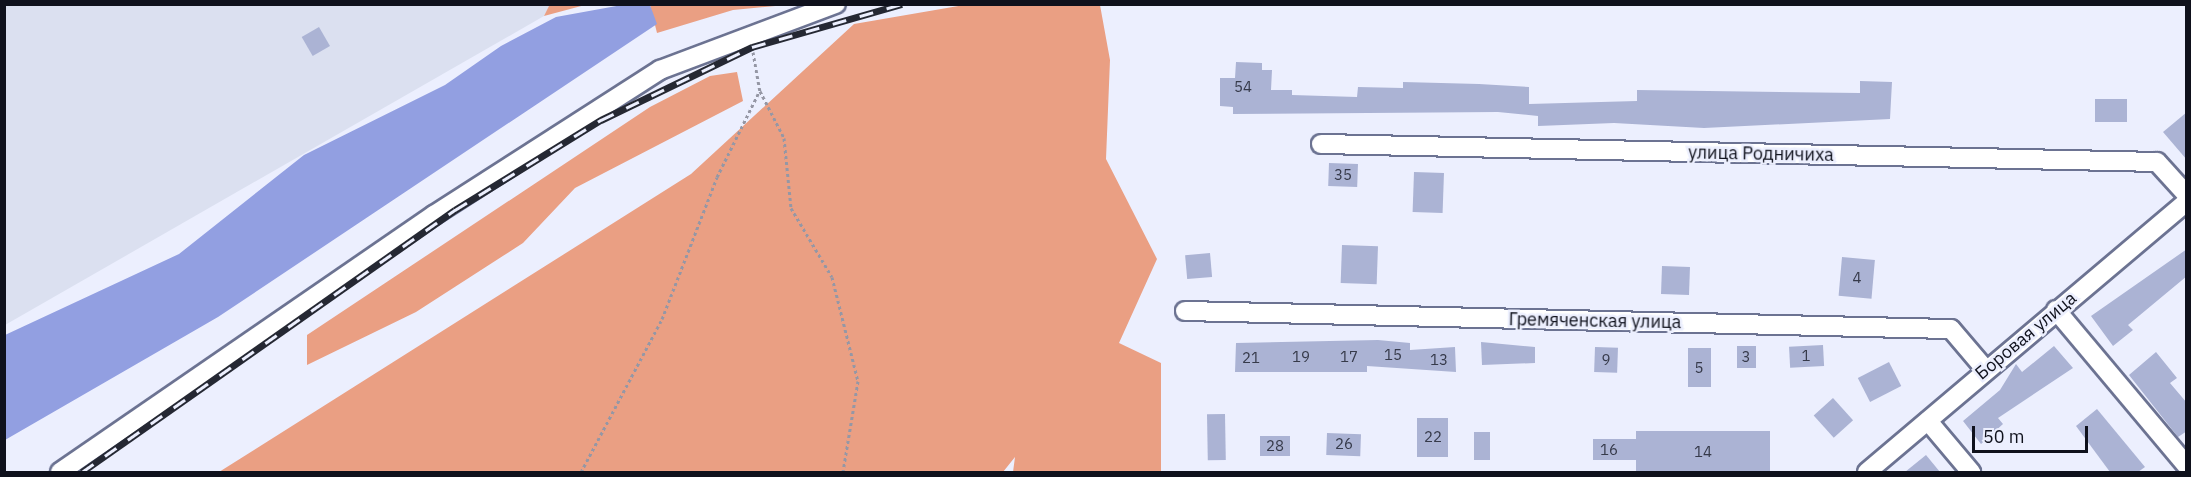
<!DOCTYPE html>
<meta charset="utf-8">
<style>
body{margin:0}
#map{position:relative;width:2191px;height:477px;overflow:hidden;background:#eceffe;font-family:"IBM Plex Sans",sans-serif}
div>[style]{position:absolute}
[style*='--x']{left:calc(var(--x)*1px);top:calc(var(--y)*1px);width:calc(var(--w)*1px);rotate:calc(var(--a)*1deg)}
.built>*{inset:0;background:#dbe0f0}
.forest>*{inset:0;background:#ea9f83}
.water>*{inset:0;background:#929fe1}
.building>*{inset:0;background:#abb3d4;transform-origin:0 0}
.path>*{height:3px;margin-top:-1.5px;transform-origin:0;background:repeating-linear-gradient(90deg,#9597a5 0 3px,transparent 0 6px)}
.roads{filter:drop-shadow(2px 0 #6c7392) drop-shadow(-2px 0 #6c7392) drop-shadow(0 2px #6c7392) drop-shadow(0 -2px #6c7392)}
.minor>*{height:18px;margin:-9px;padding:0 9px;transform-origin:9px;border-radius:9px;background:#fff}
.rail>*{height:7px;margin-top:-3.5px;transform-origin:0;background:repeating-linear-gradient(90deg,#eceffe 0 14px,#252833 0 28px);box-sizing:border-box;border-block:2px solid #252833}
span{translate:-50% -50%;white-space:nowrap;text-align:center;line-height:1.15;-webkit-text-stroke:5px #eceffe;paint-order:stroke}
.number-label{font-size:15px;color:#363a4a}
.number-label span{-webkit-text-stroke-width:0}
.street-label{font-size:18px;color:#0f111c}
.frame{position:absolute;inset:0;border:6px solid #0f111c;pointer-events:none}
.scale{position:absolute;left:1972px;top:426px;width:116px;height:27px;box-sizing:border-box;border:3px solid #0f111c;border-top:0;padding-left:8px;font-size:18px;line-height:21px;white-space:nowrap;color:#0f111c;-webkit-text-stroke:4px #eceffe;paint-order:stroke}
</style>
<div id="map">
<div class="built">
<div style="clip-path:polygon(5px 5px,550px 5px,544px 16px,5px 325px)"></div>
</div>
<div class="forest">
<div style="clip-path:polygon(550px 4px,585px 4px,585px 5px,544px 16px)"></div>
<div style="clip-path:polygon(970px 4px,1100px 5px,1110px 60px,1106px 159px,1157px 259px,1119px 343px,1161px 363px,1161px 472px,1013px 472px,1015px 457px,1003px 472px,219px 472px,691px 174px,854px 24px)"></div>
<div style="clip-path:polygon(650px 5px,786px 5px,733px 10px,657px 33px)"></div>
<div style="clip-path:polygon(737px 72px,743px 101px,575px 188px,523px 243px,416px 312px,307px 365px,307px 335px,650px 107px,710px 76px)"></div>
</div>
<div class="water">
<div style="clip-path:polygon(622px 5px,650px 5px,657px 24px,218px 317px,5px 440px,5px 335px,179px 254px,304px 155px,445px 85px,501px 46px,556px 17px)"></div>
</div>
<div class="building">
<div style="left:319px;top:27px;width:22px;height:20px;rotate:60deg"></div>
<div style="clip-path:polygon(1236px 62px,1262px 63px,1262px 70px,1272px 70px,1271px 90px,1292px 90px,1292px 95px,1357px 97px,1358px 87px,1403px 88px,1403px 82px,1479px 84px,1529px 87px,1529px 104px,1637px 101px,1637px 90px,1860px 93px,1860px 81px,1892px 82px,1890px 119px,1704px 128px,1614px 123px,1538px 126px,1538px 116px,1498px 112px,1233px 114px,1233px 107px,1220px 106px,1220px 78px,1235px 78px)"></div>
<div style="left:2127px;top:99px;width:23px;height:32px;rotate:90deg"></div>
<div style="clip-path:polygon(2187px 112px,2187px 160px,2163px 132px)"></div>
<div style="left:1329px;top:163px;width:29px;height:23px;rotate:2deg"></div>
<div style="left:1414px;top:172px;width:30px;height:40px;rotate:2deg"></div>
<div style="left:1342px;top:245px;width:36px;height:38px;rotate:2deg"></div>
<div style="clip-path:polygon(2187px 249px,2187px 276px,2128px 325px,2133px 330px,2113px 346px,2091px 316px)"></div>
<div style="left:1210px;top:253px;width:24px;height:25px;rotate:85deg"></div>
<div style="left:1842px;top:257px;width:33px;height:39px;rotate:5deg"></div>
<div style="left:1662px;top:266px;width:28px;height:28px;rotate:2deg"></div>
<div style="clip-path:polygon(1378px 340px,1410px 343px,1410px 350px,1455px 347px,1456px 372px,1367px 366px,1367px 372px,1235px 372px,1236px 343px)"></div>
<div style="clip-path:polygon(1481px 342px,1535px 347px,1535px 363px,1482px 365px)"></div>
<div style="left:1823px;top:345px;width:21px;height:34px;rotate:87deg"></div>
<div style="left:1737px;top:346px;width:19px;height:22px"></div>
<div style="clip-path:polygon(2054px 346px,2073px 368px,1998px 418px,2003px 424px,1981px 444px,1963px 421px,2000px 390px,2016px 364px,2022px 372px)"></div>
<div style="left:1595px;top:347px;width:23px;height:25px;rotate:2deg"></div>
<div style="left:1688px;top:348px;width:23px;height:39px"></div>
<div style="clip-path:polygon(2156px 352px,2177px 378px,2170px 383px,2187px 403px,2187px 431px,2178px 437px,2129px 375px)"></div>
<div style="left:1889px;top:362px;width:27px;height:35px;rotate:63deg"></div>
<div style="left:1833px;top:398px;width:30px;height:26px;rotate:48deg"></div>
<div style="clip-path:polygon(2097px 409px,2145px 467px,2138px 472px,2110px 472px,2076px 426px)"></div>
<div style="left:1225px;top:414px;width:46px;height:18px;rotate:89deg"></div>
<div style="left:1417px;top:418px;width:31px;height:39px"></div>
<div style="clip-path:polygon(1636px 431px,1770px 431px,1770px 472px,1636px 472px,1636px 460px,1593px 460px,1593px 439px,1636px 439px)"></div>
<div style="left:1474px;top:432px;width:16px;height:28px"></div>
<div style="left:1327px;top:433px;width:34px;height:22px;rotate:2deg"></div>
<div style="left:1260px;top:436px;width:30px;height:20px"></div>
<div style="clip-path:polygon(1926px 455px,1940px 472px,1905px 472px)"></div>
</div>
<div class="path">
<div style="--x:753;--y:52;--w:40;--a:80"></div>
<div style="--x:760;--y:91;--w:53;--a:62.9"></div>
<div style="--x:784;--y:138;--w:70;--a:84.3"></div>
<div style="--x:791;--y:208;--w:80;--a:59.3"></div>
<div style="--x:832;--y:277;--w:107;--a:76"></div>
<div style="--x:858;--y:381;--w:92;--a:99.4"></div>
<div style="--x:581;--y:472;--w:173;--a:-62.1"></div>
<div style="--x:662;--y:319;--w:152;--a:-68.8"></div>
<div style="--x:717;--y:177;--w:95;--a:-63.7"></div>
</div>
<div class="roads">
<div class="minor">
<div style="--x:1321;--y:144;--w:836;--a:1.23"></div>
<div style="--x:2157;--y:162;--w:43;--a:47.8"></div>
<div style="--x:2056;--y:310;--w:202;--a:50"></div>
<div style="--x:1185;--y:311;--w:766;--a:1.35"></div>
<div style="--x:1951;--y:329;--w:52;--a:49.6"></div>
<div style="--x:1928;--y:421;--w:67;--a:49.9"></div>
<div style="--x:60;--y:472;--w:454;--a:-34.5"></div>
<div style="--x:434;--y:215;--w:269;--a:-32.7"></div>
<div style="--x:660;--y:70;--w:188;--a:-20.6"></div>
<div style="--x:1867;--y:472;--w:418;--a:-40.2"></div>
</div>
</div>
<div class="rail">
<div style="--x:82;--y:472;--w:456;--a:-35.1"></div>
<div style="--x:455;--y:210;--w:172;--a:-31.7"></div>
<div style="--x:601;--y:120;--w:168;--a:-25.8"></div>
<div style="--x:752;--y:47;--w:156;--a:-16"></div>
</div>
<div class="number-label">
<span style="left:1243px;top:87px">54</span>
<span style="left:1343px;top:175px">35</span>
<span style="left:1857px;top:278px">4</span>
<span style="left:1393px;top:355px">15</span>
<span style="left:1806px;top:356px">1</span>
<span style="left:1301px;top:357px">19</span>
<span style="left:1349px;top:357px">17</span>
<span style="left:1746px;top:357px">3</span>
<span style="left:1251px;top:358px">21</span>
<span style="left:1439px;top:360px">13</span>
<span style="left:1606px;top:360px">9</span>
<span style="left:1699px;top:368px">5</span>
<span style="left:1433px;top:437px">22</span>
<span style="left:1344px;top:444px">26</span>
<span style="left:1275px;top:446px">28</span>
<span style="left:1609px;top:450px">16</span>
<span style="left:1703px;top:452px">14</span>
</div>
<div class="street-label">
<span style="left:1761px;top:154px;rotate:1deg">улица Родничиха</span>
<span style="left:1595px;top:321px;rotate:1deg">Гремяченская улица</span>
<span style="left:2026px;top:336px;rotate:-40deg">Боровая улица</span>
</div>
<div class="frame"></div>
<div class="scale">50 m</div>
</div>
